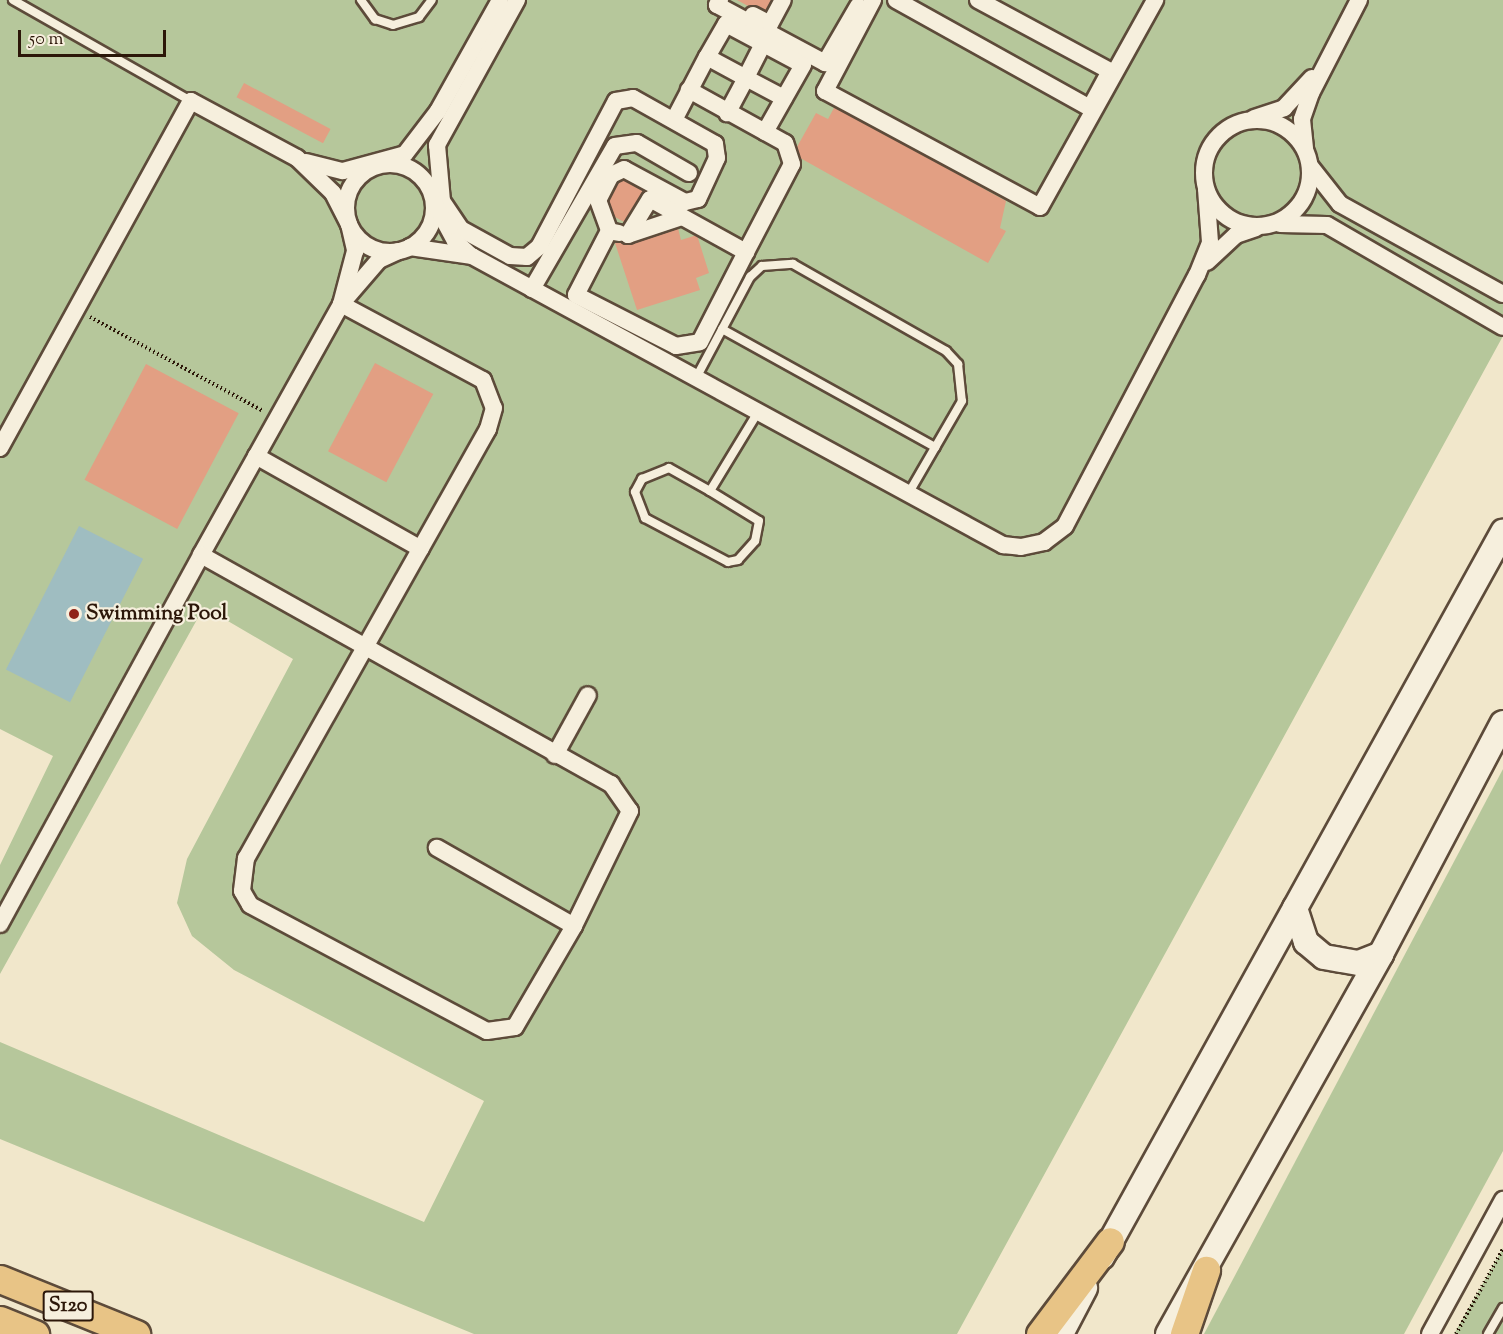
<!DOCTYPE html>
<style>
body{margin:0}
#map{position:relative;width:1503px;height:1334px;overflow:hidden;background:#f1e7cb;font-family:"Sorts Mill Goudy",serif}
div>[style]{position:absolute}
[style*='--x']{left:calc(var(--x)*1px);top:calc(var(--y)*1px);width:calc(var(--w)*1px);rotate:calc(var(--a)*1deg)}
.green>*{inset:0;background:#b6c79b}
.water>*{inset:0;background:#9fbdc1;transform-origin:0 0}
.building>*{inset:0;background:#e29f83;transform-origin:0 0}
.path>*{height:4px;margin-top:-2px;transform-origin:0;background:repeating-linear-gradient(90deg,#2c1709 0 1.5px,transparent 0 4.5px)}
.roads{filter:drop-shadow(2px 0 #5d4b3a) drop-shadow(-2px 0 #5d4b3a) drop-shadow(0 2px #5d4b3a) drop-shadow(0 -2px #5d4b3a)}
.lane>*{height:8px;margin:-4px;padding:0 4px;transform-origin:4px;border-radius:4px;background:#f6efdd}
.street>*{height:16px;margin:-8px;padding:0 8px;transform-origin:8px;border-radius:8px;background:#f6efdd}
.street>.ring{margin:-8px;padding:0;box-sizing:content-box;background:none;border:16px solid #f6efdd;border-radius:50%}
.secondary>*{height:24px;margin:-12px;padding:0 12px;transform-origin:12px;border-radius:12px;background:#f6efdd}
.primary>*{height:27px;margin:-13.5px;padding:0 13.5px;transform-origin:13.5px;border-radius:13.5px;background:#e8c486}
.dots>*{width:16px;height:16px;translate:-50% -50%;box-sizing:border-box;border:3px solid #f6efdd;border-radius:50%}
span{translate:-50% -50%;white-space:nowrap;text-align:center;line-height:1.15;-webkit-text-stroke:4.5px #f6efdd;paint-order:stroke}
.shield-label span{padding:2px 4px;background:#f6efdd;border:2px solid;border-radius:4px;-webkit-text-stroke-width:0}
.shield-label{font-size:20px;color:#2c1709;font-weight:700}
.poi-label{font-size:21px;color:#2c1709;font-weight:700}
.left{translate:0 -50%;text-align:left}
.scale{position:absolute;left:18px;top:30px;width:148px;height:27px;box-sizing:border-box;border:3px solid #2c1709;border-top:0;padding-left:8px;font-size:18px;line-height:21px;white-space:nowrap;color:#2c1709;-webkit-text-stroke:4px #f6efdd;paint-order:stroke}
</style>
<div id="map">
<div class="green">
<div style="clip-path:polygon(0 0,1503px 0,1503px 336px,957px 1334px,474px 1334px,0 1139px,0 1042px,424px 1222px,484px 1101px,234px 970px,192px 936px,177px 903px,187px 859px,293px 659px,204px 607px,0 974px,0 865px,53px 756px,0 729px)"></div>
<div style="clip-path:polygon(1503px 769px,1503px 1151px,1404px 1334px,1204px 1334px)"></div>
<div style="clip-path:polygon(1503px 1248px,1503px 1334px,1454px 1334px)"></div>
</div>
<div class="water">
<div style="left:79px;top:526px;width:72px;height:161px;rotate:27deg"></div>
</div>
<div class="building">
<div style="clip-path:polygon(737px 0,778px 0,768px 17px)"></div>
<div style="left:244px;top:83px;width:98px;height:16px;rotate:28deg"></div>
<div style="clip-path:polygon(835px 106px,1006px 201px,1000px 228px,1006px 231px,988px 263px,793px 154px,816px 113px,828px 119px)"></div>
<div style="left:621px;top:175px;width:27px;height:40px;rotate:28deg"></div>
<div style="clip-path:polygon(677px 224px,681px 240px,697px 235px,709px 273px,696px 278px,700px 290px,637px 310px,615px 243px)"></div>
<div style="left:375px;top:363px;width:66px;height:100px;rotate:28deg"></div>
<div style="left:146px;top:364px;width:105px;height:131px;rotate:28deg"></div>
</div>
<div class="path">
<div style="--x:90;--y:317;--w:197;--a:28.5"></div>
<div style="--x:1456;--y:1334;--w:97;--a:-61.1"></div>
</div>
<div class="roads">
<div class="lane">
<div style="--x:13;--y:0;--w:205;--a:29.6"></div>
<div style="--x:361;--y:0;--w:24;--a:54"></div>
<div style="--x:375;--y:19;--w:19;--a:18"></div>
<div style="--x:393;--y:25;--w:27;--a:-17"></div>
<div style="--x:419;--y:17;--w:21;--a:-53"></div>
<div style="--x:722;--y:329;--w:244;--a:29"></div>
<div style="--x:696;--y:378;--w:115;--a:-61.9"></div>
<div style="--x:750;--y:277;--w:16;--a:-43"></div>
<div style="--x:762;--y:266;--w:31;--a:-4"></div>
<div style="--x:793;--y:264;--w:176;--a:29.6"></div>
<div style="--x:946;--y:351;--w:18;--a:47"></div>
<div style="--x:958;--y:364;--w:37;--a:84"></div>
<div style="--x:962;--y:401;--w:108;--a:120.1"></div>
<div style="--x:710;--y:491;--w:57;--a:31.5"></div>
<div style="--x:759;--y:521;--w:20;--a:101"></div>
<div style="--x:755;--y:541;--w:25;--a:132"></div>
<div style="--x:738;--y:560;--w:10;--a:169"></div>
<div style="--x:728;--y:562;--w:94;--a:-152.1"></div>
<div style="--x:645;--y:518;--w:28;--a:-111"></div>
<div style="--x:635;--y:492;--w:15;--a:-62"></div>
<div style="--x:642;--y:479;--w:29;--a:-22"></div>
<div style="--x:669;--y:468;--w:47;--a:29.3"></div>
<div style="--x:710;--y:491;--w:92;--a:-58.7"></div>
<div style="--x:1488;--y:1334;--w:30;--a:-60"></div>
</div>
<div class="street">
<div style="--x:517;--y:0;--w:166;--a:118.9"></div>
<div style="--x:437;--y:145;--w:56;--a:84.9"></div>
<div style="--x:442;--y:201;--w:34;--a:56"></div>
<div style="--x:461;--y:229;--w:56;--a:28.9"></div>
<div style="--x:510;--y:256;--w:17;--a:3"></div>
<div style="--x:527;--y:257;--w:16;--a:-40"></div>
<div style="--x:539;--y:247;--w:165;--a:-62.2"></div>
<div style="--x:616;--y:101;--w:17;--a:-10"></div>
<div style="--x:633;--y:98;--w:94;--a:29.3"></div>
<div style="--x:715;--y:144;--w:14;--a:82"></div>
<div style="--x:717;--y:158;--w:45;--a:114.9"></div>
<div style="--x:698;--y:199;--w:13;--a:167"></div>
<div style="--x:685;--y:202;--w:69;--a:-151.6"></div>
<div style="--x:624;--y:169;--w:14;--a:155"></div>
<div style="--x:611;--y:175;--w:28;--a:117"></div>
<div style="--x:598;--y:200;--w:33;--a:70"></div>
<div style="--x:720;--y:0;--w:6;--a:121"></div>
<div style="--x:717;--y:5;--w:123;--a:28.2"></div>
<div style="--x:825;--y:63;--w:66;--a:-59.9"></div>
<div style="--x:873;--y:0;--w:103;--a:117.8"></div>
<div style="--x:825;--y:91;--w:244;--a:28.3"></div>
<div style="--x:1040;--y:207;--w:237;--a:-60.9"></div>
<div style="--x:896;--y:0;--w:222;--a:29.1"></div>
<div style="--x:1090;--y:108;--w:42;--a:-61.6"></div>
<div style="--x:1110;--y:71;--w:150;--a:-151.7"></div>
<div style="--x:753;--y:15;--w:19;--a:28"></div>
<div style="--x:770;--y:24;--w:27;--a:-62"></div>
<div style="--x:763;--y:44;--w:38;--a:117"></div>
<div style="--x:746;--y:78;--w:43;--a:27.8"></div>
<div style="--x:707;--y:57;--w:38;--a:-60"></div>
<div style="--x:726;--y:24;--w:87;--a:28"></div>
<div style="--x:803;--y:65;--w:77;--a:119.6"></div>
<div style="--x:1254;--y:118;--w:32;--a:-18"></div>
<div style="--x:1284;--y:108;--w:41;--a:-47"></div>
<div class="ring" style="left:1204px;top:120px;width:90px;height:90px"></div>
<div style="--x:674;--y:120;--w:71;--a:-62.4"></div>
<div style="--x:707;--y:57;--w:44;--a:28.3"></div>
<div style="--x:746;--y:78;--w:40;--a:118"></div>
<div style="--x:1305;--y:148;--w:29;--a:-96"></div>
<div style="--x:1302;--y:119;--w:28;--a:-71"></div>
<div style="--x:1311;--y:93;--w:105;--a:-62.7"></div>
<div style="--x:306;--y:162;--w:38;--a:14"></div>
<div style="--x:343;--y:171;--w:64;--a:-15.3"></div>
<div style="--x:405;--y:154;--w:54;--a:-52.5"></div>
<div style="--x:438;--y:111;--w:127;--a:-60.8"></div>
<div class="ring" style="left:346px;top:164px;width:72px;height:72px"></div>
<div style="--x:1310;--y:166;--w:48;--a:51.7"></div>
<div style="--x:1340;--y:204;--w:186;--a:28.9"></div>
<div style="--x:435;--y:204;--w:42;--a:61.6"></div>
<div style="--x:455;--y:241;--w:19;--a:43"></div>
<div style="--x:682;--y:217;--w:57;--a:161.6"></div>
<div style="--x:628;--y:235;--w:42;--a:-58.6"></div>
<div style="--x:650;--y:199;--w:110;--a:28.9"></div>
<div style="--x:746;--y:252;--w:99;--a:-62.4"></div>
<div style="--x:792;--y:164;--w:22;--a:-108"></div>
<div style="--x:785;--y:143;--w:110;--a:-151.1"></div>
<div style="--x:1280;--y:224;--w:47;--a:1.2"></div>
<div style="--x:1327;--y:225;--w:203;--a:30.1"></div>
<div style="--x:619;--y:233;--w:10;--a:-169"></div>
<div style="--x:609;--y:231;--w:72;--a:117.3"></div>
<div style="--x:576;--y:295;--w:112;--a:27"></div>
<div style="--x:676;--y:346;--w:24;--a:-9"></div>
<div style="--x:700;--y:342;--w:101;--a:-62.9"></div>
<div style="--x:410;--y:247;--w:63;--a:8.3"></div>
<div style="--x:472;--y:256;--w:605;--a:28.56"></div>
<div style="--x:1003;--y:545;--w:18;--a:6"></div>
<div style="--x:1021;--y:547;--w:24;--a:-12"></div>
<div style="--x:1044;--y:542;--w:26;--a:-37"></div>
<div style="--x:1065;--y:526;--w:284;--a:-62.3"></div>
<div style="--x:1197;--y:275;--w:35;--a:-68"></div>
<div style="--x:1210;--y:242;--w:53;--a:-94.3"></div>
<div style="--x:1207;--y:262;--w:40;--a:-43"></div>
<div style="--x:1236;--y:235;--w:21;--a:-19"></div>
<div style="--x:532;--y:289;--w:165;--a:-59.9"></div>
<div style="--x:615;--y:146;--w:22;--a:-8"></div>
<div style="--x:637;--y:143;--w:60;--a:30"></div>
<div style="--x:341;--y:304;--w:161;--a:28.2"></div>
<div style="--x:483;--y:380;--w:30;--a:69"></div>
<div style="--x:494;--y:408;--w:22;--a:106"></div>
<div style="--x:488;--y:429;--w:493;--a:119.4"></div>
<div style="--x:246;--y:858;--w:33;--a:97"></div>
<div style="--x:242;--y:891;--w:16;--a:60"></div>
<div style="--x:250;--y:905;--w:268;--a:28"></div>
<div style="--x:487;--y:1031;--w:28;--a:-8"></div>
<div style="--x:515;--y:1027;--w:117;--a:-59.7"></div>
<div style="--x:0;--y:448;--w:396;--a:-61.2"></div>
<div style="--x:191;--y:101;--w:120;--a:28.3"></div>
<div style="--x:297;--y:158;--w:50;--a:44.2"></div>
<div style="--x:333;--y:193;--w:35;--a:63"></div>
<div style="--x:349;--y:224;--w:28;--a:77"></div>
<div style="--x:355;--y:251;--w:55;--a:104.8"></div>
<div style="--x:256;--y:456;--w:189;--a:29.4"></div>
<div style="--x:201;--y:555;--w:287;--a:-60.8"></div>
<div style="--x:341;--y:304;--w:58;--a:-49.2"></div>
<div style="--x:379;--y:260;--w:21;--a:-25"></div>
<div style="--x:555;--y:755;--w:68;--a:-61.2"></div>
<div style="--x:0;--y:924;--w:420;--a:-61.4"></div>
<div style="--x:201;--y:555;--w:470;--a:29.2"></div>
<div style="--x:611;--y:784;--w:33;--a:55"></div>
<div style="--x:630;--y:811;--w:128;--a:116"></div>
<div style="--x:574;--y:926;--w:158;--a:-150.3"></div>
<div style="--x:1430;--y:1334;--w:153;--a:-61.4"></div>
</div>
<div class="secondary">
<div style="--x:1295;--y:908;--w:36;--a:72"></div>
<div style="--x:1306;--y:942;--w:23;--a:40"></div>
<div style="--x:1324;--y:957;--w:36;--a:10"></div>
<div style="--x:1359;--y:963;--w:24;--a:-22"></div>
<div style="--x:1102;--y:1257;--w:829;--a:-61.05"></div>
<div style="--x:1061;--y:1334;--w:52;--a:-62.4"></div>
<div style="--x:1168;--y:1334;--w:436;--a:-60.7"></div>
<div style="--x:1381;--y:954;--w:261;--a:-62.2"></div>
</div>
<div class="primary">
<div style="--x:0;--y:1279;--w:147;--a:22"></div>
<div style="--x:0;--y:1320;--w:38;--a:22"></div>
<div style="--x:1040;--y:1334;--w:116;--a:-53"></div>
<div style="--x:1184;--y:1334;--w:68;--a:-71"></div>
</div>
</div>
<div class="dots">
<div style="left:74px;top:614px;background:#8f2418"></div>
</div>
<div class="shield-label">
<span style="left:68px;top:1306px">S120</span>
</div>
<div class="poi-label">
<span class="left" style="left:86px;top:614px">Swimming Pool</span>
</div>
<div class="scale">50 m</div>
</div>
